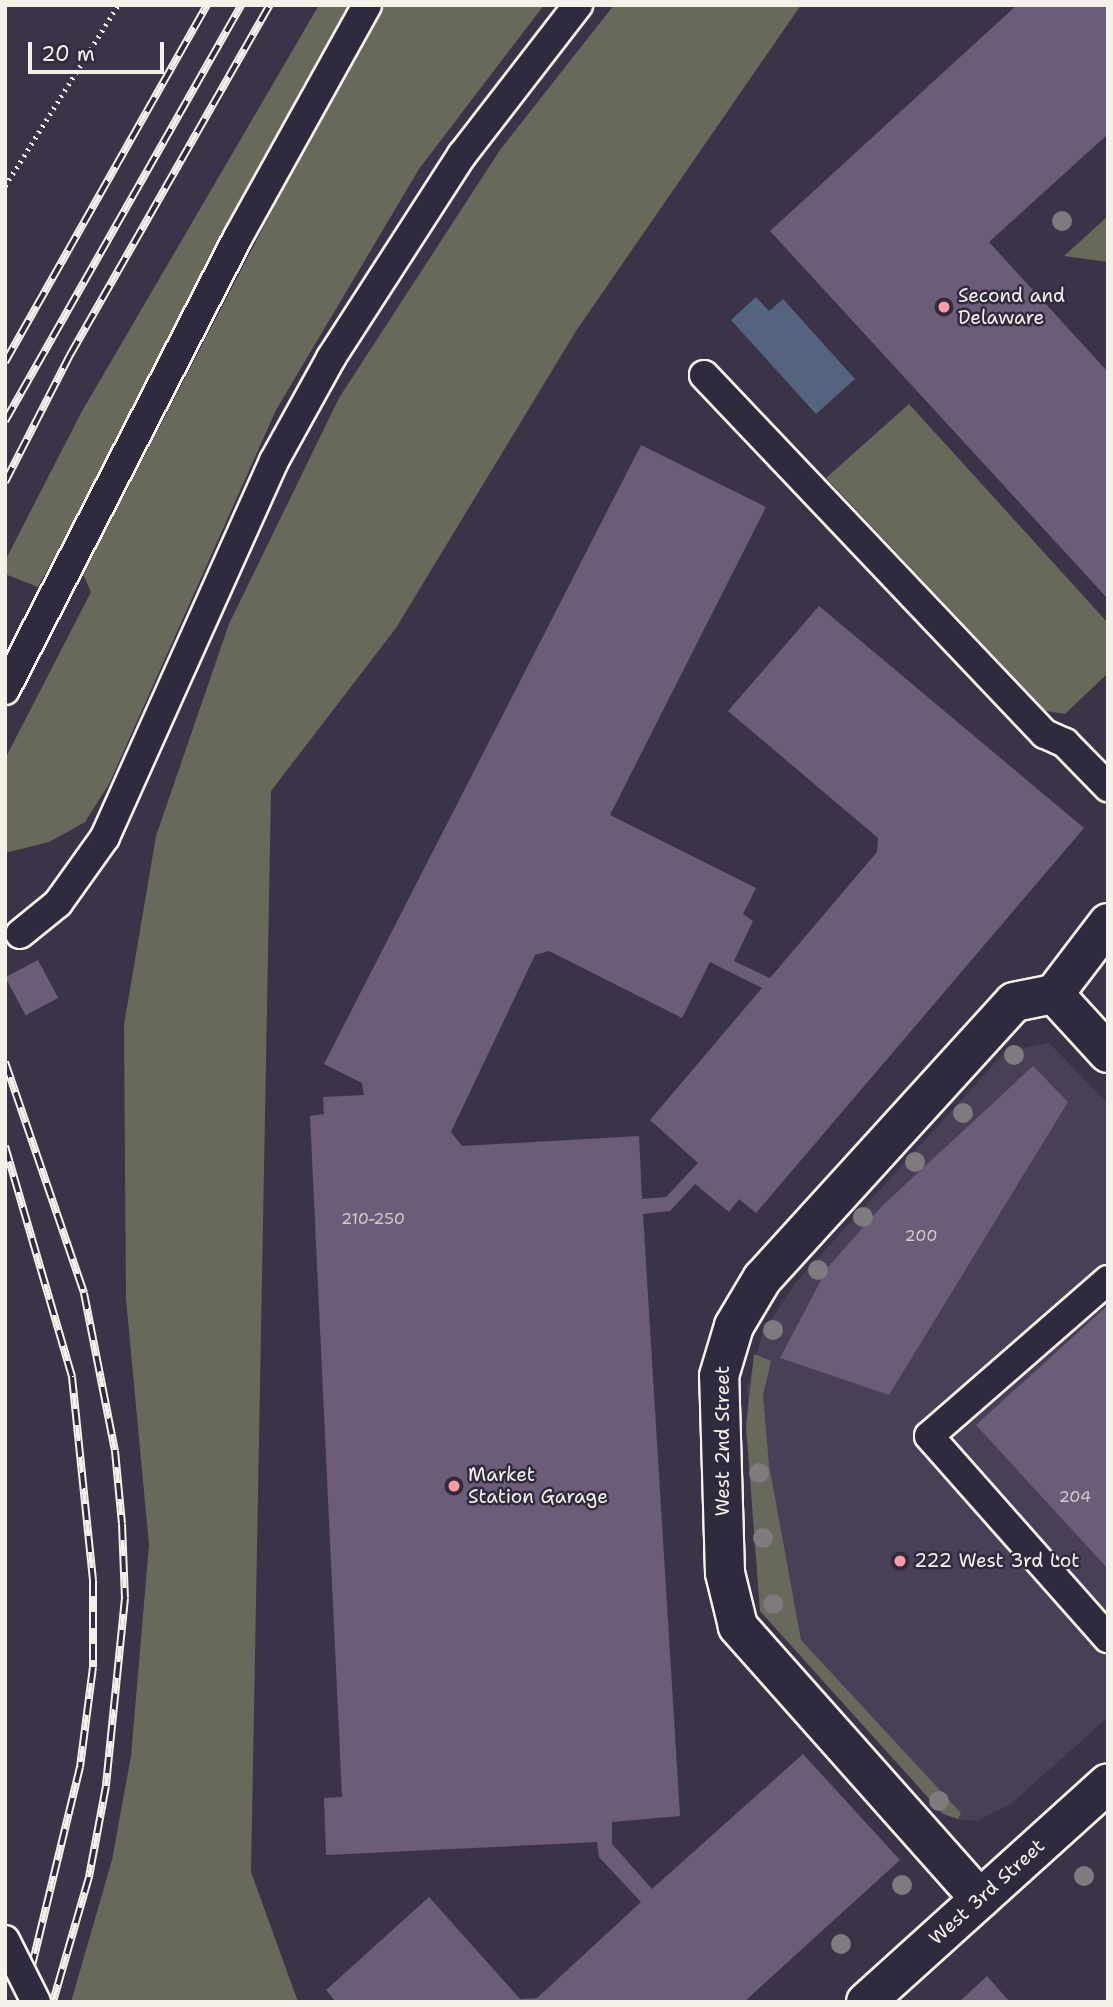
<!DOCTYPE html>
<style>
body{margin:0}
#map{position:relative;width:1113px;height:2007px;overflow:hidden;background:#3b3449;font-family:"Shantell Sans",sans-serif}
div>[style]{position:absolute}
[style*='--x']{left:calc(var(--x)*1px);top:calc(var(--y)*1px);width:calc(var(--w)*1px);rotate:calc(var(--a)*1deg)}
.built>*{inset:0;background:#494057}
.green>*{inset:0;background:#68695a}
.water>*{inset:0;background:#54637e}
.building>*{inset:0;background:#6b5c77;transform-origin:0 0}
.path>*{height:4.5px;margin-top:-2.25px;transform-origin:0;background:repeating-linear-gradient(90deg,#f4f1e8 0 2px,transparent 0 7px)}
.roads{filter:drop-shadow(2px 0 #f4f1e8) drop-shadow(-2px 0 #f4f1e8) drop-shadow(0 2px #f4f1e8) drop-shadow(0 -2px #f4f1e8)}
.lane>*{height:28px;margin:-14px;padding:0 14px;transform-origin:14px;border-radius:14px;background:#2f2a3d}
.street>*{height:38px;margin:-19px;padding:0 19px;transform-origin:19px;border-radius:19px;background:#2f2a3d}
.secondary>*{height:38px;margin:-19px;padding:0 19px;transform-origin:19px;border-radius:19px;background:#2f2a3d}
.rail>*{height:8px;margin-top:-4px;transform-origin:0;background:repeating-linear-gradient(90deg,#2f2a3d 0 16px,#f4f1e8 0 32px);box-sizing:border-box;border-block:2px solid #f4f1e8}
.bridges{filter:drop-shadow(2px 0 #f4f1e8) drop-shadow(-2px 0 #f4f1e8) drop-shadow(0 2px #f4f1e8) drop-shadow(0 -2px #f4f1e8)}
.lane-bridge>*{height:28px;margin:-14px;padding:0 14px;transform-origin:14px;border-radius:14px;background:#2f2a3d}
.trees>*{width:20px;height:20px;margin:-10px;border-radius:50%;background:#7e7a7d}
.dots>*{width:19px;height:19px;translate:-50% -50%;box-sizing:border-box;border:4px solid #2f2a3d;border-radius:50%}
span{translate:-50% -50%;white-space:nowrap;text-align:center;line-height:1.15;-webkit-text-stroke:5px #2f2a3d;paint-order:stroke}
.number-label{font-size:16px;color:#d2cccc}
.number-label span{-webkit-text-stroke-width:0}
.poi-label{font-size:19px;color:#f4f1e8}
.left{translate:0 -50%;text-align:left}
.street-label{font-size:19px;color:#f4f1e8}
.frame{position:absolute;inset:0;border:7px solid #f4f1e8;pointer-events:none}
.scale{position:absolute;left:28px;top:42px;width:136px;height:32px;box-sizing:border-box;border:4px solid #f4f1e8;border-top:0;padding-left:9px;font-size:21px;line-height:24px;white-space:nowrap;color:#f4f1e8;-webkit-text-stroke:5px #2f2a3d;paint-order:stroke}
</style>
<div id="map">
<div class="built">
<div style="clip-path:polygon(1049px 1043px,1108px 1104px,1108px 1717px,1012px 1803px,977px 1821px,957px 1819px,943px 1814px,760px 1611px,747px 1389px,763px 1332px,796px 1282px,1005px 1052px)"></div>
</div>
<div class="green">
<div style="clip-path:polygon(319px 5px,355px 5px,38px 587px,5px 574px,5px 561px,81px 413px)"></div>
<div style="clip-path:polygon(379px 5px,544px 5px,419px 169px,276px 410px,109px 784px,85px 822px,49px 842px,5px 853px,5px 759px,91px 592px,83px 574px)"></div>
<div style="clip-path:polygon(614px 5px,801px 5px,576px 331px,396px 628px,271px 791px,251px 1872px,298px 2002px,71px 2002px,112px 1860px,131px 1756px,149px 1545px,126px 1299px,124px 1025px,156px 836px,229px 624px,339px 398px,500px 150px)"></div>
<div style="clip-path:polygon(1108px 216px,1108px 262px,1064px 256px)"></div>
<div style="clip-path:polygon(909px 404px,1108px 623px,1108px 673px,1065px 714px,1046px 711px,826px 478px)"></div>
<div style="clip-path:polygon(754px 1354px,771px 1361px,763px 1395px,769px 1465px,801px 1640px,961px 1813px,958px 1819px,943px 1814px,760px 1611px,746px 1426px)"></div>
</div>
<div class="water">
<div style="clip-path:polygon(756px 297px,769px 311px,783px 299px,855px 379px,816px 414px,731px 320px)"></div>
</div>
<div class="building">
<div style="clip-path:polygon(1017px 5px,1108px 5px,1108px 134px,989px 242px,1108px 372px,1108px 599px,770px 231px)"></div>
<div style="clip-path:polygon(evenodd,641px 445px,766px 507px,610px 815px,756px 888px,743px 914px,753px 921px,734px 961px,770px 978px,877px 852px,878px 838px,728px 711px,819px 606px,1084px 828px,756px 1213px,739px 1199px,729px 1212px,695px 1184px,670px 1211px,643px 1214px,680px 1816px,612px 1822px,612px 1844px,652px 1889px,803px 1754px,900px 1860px,744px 2002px,336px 2002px,326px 1990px,429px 1897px,520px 1999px,537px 1998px,641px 1902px,599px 1857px,597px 1842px,326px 1855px,324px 1798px,342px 1797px,310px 1116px,324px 1114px,323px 1097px,364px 1095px,362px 1083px,324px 1064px,641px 445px,549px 951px,682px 1018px,710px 962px,762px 988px,650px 1120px,698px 1163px,666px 1197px,642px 1199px,639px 1136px,462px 1146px,451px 1132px,535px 955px,549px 951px)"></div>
<div style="left:38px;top:960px;width:43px;height:37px;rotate:62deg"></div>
<div style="clip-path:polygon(1033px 1066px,1068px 1102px,889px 1395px,780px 1358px,828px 1267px,883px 1205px)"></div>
<div style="clip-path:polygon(1108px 1305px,1108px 1569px,976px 1425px)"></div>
<div style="clip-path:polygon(987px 1976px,1010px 2002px,959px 2002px)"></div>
</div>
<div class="path">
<div style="--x:5;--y:186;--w:213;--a:-58"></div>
</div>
<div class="roads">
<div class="lane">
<div style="--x:704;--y:375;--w:495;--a:46.5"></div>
<div style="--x:1045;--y:734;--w:22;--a:24"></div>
<div style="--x:1065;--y:743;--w:62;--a:45.7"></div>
<div style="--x:5;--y:690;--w:509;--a:-62.78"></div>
<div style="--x:238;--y:237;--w:265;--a:-60.9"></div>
<div style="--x:20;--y:934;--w:49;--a:-39.2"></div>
<div style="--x:58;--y:903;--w:81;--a:-54.5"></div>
<div style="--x:105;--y:837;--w:412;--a:-65.8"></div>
<div style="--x:274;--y:461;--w:118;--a:-61"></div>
<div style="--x:331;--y:358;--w:242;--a:-57.2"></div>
<div style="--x:462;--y:155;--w:190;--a:-52.3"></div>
<div style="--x:1108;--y:1280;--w:237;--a:138.9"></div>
<div style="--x:929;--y:1436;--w:270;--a:48.5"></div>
</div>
<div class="street">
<div style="--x:1054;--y:994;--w:89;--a:-52.7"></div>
<div style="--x:1054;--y:994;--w:80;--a:47.5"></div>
<div style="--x:980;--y:1899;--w:365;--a:-131.6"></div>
<div style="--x:738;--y:1626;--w:55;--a:-103.8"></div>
<div style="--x:725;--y:1573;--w:197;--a:-91.7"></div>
<div style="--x:719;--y:1376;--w:52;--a:-73.3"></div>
<div style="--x:734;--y:1326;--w:55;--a:-59.2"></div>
<div style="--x:762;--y:1279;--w:374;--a:-47.7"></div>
<div style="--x:1014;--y:1002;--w:41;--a:-11.3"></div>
</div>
<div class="secondary">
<div style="--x:866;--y:2002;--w:326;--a:-42.1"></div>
</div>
</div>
<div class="rail">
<div style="--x:5;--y:362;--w:410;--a:-60.5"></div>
<div style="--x:5;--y:421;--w:478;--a:-60.4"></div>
<div style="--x:5;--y:482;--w:143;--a:-62.9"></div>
<div style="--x:70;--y:355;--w:403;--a:-60.3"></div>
<div style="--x:5;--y:1062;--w:244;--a:71.1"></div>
<div style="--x:84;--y:1293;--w:161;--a:78.9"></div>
<div style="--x:115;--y:1451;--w:73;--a:84.5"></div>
<div style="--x:122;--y:1524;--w:74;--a:87.7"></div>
<div style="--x:125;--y:1598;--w:189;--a:95.8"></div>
<div style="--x:106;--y:1786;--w:93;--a:100.6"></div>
<div style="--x:89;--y:1877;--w:130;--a:106.1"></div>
<div style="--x:5;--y:1146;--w:241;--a:73.8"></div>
<div style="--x:72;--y:1377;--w:204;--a:84.1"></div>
<div style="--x:93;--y:1580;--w:87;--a:90"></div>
<div style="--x:93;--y:1667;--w:101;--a:97.4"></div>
<div style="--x:80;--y:1767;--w:242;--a:103.6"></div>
</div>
<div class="bridges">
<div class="lane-bridge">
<div style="--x:5;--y:1940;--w:69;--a:63.4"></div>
</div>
</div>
<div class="trees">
<div style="left:1062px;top:221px"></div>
<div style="left:1014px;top:1055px"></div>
<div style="left:963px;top:1113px"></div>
<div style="left:915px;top:1162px"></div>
<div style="left:863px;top:1217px"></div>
<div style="left:818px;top:1270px"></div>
<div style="left:773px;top:1330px"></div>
<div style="left:759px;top:1473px"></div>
<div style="left:763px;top:1538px"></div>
<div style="left:773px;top:1604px"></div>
<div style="left:939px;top:1801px"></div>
<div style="left:1084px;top:1876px"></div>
<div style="left:902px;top:1885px"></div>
<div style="left:841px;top:1944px"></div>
</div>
<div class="dots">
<div style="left:944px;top:307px;background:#ff9aa2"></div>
<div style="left:454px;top:1486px;background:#ff9aa2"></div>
<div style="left:900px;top:1561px;background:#ff9aa2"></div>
</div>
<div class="number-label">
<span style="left:373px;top:1219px">210-250</span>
<span style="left:921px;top:1236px">200</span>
<span style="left:1075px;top:1497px">204</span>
</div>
<div class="poi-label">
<span class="left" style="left:958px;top:307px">Second and<br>Delaware</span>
<span class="left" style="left:468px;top:1486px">Market<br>Station Garage</span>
<span class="left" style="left:914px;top:1561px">222 West 3rd Lot</span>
</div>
<div class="street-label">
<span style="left:723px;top:1441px;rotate:-90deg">West 2nd Street</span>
<span style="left:987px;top:1892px;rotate:-42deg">West 3rd Street</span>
</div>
<div class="frame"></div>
<div class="scale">20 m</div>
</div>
